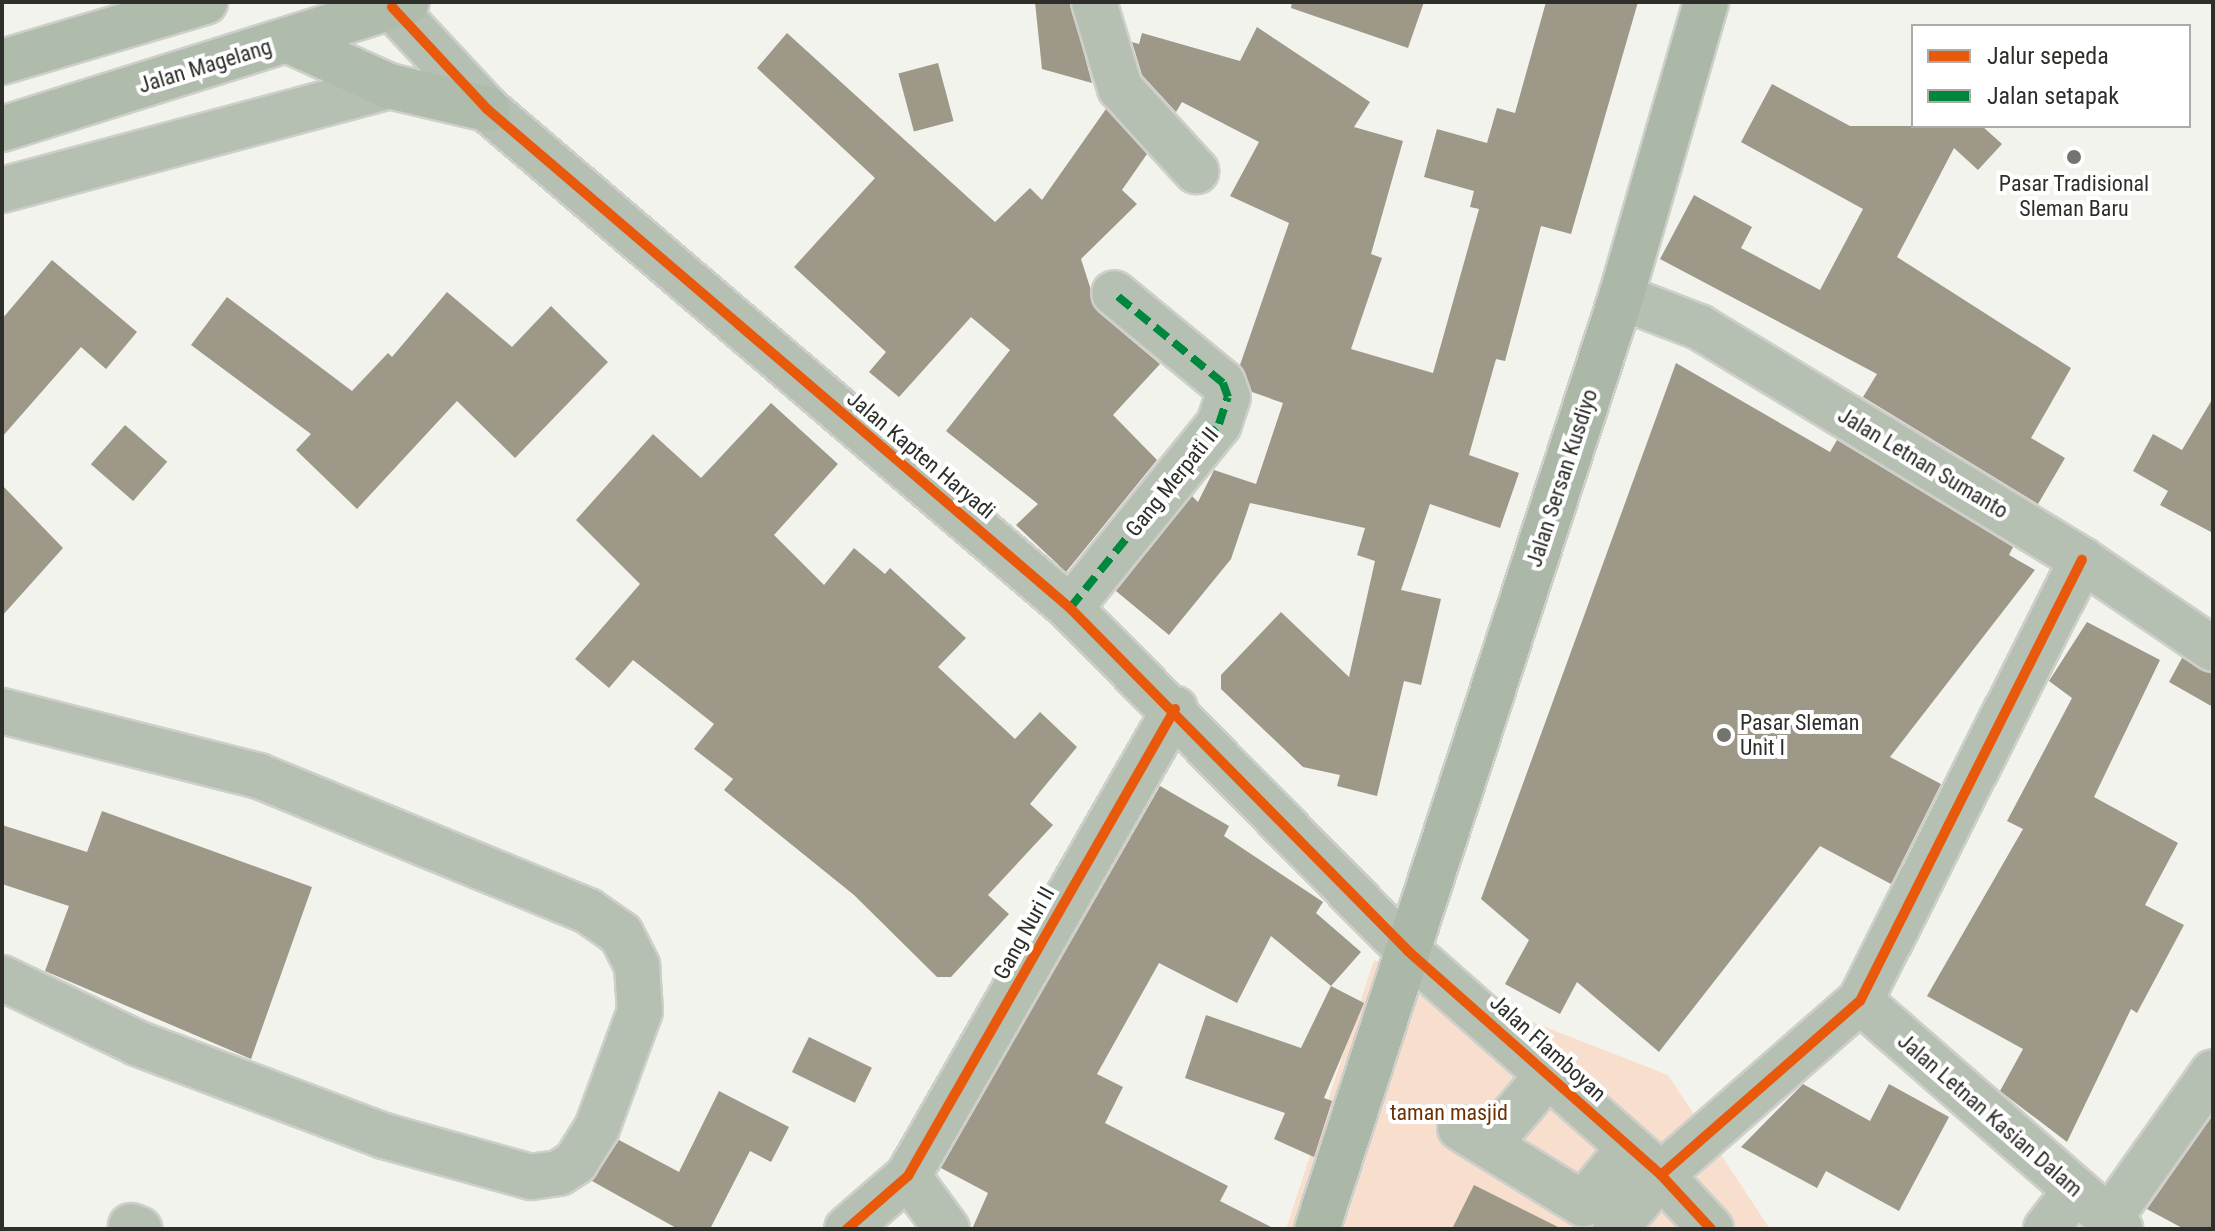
<!DOCTYPE html>
<style>
body{margin:0}
#map{position:relative;width:2215px;height:1231px;overflow:hidden;background:#f2f3ec;font-family:"Roboto Condensed",sans-serif}
div>[style]{position:absolute}
[style*='--x']{left:calc(var(--x)*1px);top:calc(var(--y)*1px);width:calc(var(--w)*1px);rotate:calc(var(--a)*1deg)}
.green>*{inset:0;background:#f8dfcd}
.building>*{inset:0;background:#9e9888;transform-origin:0 0}
.roads{filter:drop-shadow(2px 0 #cecfca) drop-shadow(-2px 0 #cecfca) drop-shadow(0 2px #cecfca) drop-shadow(0 -2px #cecfca)}
.minor>*{height:44px;margin:-22px;padding:0 22px;transform-origin:22px;border-radius:22px;background:#b5bfb2}
.major>*{height:44px;margin:-22px;padding:0 22px;transform-origin:22px;border-radius:22px;background:#abb7a7}
.highway>*{height:44px;margin:-22px;padding:0 22px;transform-origin:22px;border-radius:22px;background:#afbbab}
.quiet>*{height:8px;margin-top:-4px;transform-origin:0;background:repeating-linear-gradient(90deg,#00873e 0 16px,transparent 0 24px)}
.cycleway>*{height:10px;margin:-5px;padding:0 5px;transform-origin:5px;border-radius:5px;background:#e8590c}
.dots>*{width:22px;height:22px;translate:-50% -50%;box-sizing:border-box;border:4px solid #fff;border-radius:50%}
span{translate:-50% -50%;white-space:nowrap;text-align:center;line-height:1.15;-webkit-text-stroke:8px #fff;paint-order:stroke}
.street-label{font-size:22px;color:#2e2f2a}
.poi-label{font-size:22px;color:#2e2f2a}
.left{translate:0 -50%;text-align:left}
.park-label{font-size:22px;color:#6a3105}
.frame{position:absolute;inset:0;border:4px solid #2e2f2a;pointer-events:none}
.legend{position:absolute;left:1911px;top:24px;width:280px;height:104px;box-sizing:border-box;background:#fff;border:2px solid #abacaa;margin:0;padding:10px 14px;list-style:none;font-size:24px;color:#2e2f2a}
.legend li{display:flex;align-items:center;gap:16px;height:40px}
.legend b{width:40px;border:2px solid #abacaa}
</style>
<div id="map">
<div class="green">
<div style="clip-path:polygon(1374px 960px,1668px 1075px,1770px 1229px,1286px 1229px)"></div>
</div>
<div class="building">
<div style="clip-path:polygon(1035px 2px,1070px 2px,1092px 83px,1042px 69px)"></div>
<div style="clip-path:polygon(1292px 2px,1424px 2px,1408px 48px,1291px 8px)"></div>
<div style="clip-path:polygon(1546px 2px,1638px 2px,1571px 234px,1541px 226px,1505px 361px,1496px 359px,1469px 455px,1519px 473px,1500px 528px,1430px 504px,1401px 590px,1441px 599px,1421px 685px,1404px 681px,1377px 796px,1337px 786px,1340px 775px,1303px 767px,1221px 689px,1221px 675px,1281px 612px,1349px 677px,1375px 561px,1357px 555px,1365px 528px,1250px 503px,1231px 559px,1169px 635px,1116px 591px,1192px 496px,1198px 502px,1214px 470px,1256px 484px,1283px 403px,1252px 392px,1240px 365px,1289px 223px,1230px 196px,1259px 142px,1182px 102px,1176px 112px,1142px 75px,1132px 42px,1139px 44px,1142px 33px,1240px 61px,1257px 27px,1370px 102px,1354px 127px,1403px 141px,1371px 254px,1382px 258px,1351px 349px,1433px 373px,1479px 209px,1470px 207px,1474px 191px,1424px 177px,1437px 129px,1487px 143px,1497px 108px,1515px 113px)"></div>
<div style="clip-path:polygon(787px 33px,995px 222px,1030px 188px,1042px 200px,1106px 109px,1147px 154px,1122px 190px,1137px 204px,1081px 259px,1098px 312px,1160px 364px,1113px 415px,1157px 460px,1066px 572px,1016px 525px,1038px 504px,946px 431px,1010px 350px,971px 317px,899px 397px,869px 372px,886px 352px,794px 267px,875px 178px,757px 68px)"></div>
<div style="left:938px;top:63px;width:60px;height:41px;rotate:75deg"></div>
<div style="clip-path:polygon(1772px 84px,1850px 126px,1982px 126px,2002px 144px,1978px 170px,1954px 148px,1897px 257px,2071px 368px,2031px 438px,2065px 458px,2038px 504px,1863px 397px,1877px 374px,1660px 259px,1694px 195px,1752px 227px,1741px 248px,1820px 290px,1863px 209px,1741px 142px)"></div>
<div style="clip-path:polygon(52px 260px,137px 332px,106px 369px,81px 347px,2px 437px,2px 319px)"></div>
<div style="clip-path:polygon(447px 292px,512px 347px,551px 306px,608px 362px,515px 458px,457px 401px,357px 509px,296px 450px,311px 434px,191px 345px,227px 297px,352px 391px,388px 353px,392px 357px)"></div>
<div style="clip-path:polygon(1676px 363px,1830px 452px,1837px 440px,2013px 547px,2009px 555px,2035px 570px,1890px 757px,1941px 784px,1891px 884px,1820px 846px,1659px 1052px,1577px 982px,1560px 1014px,1505px 984px,1529px 940px,1481px 899px)"></div>
<div style="clip-path:polygon(2213px 398px,2213px 533px,2160px 505px,2168px 491px,2133px 471px,2153px 434px,2182px 450px)"></div>
<div style="clip-path:polygon(771px 403px,838px 464px,774px 535px,824px 585px,854px 548px,885px 574px,890px 568px,966px 638px,938px 667px,1015px 739px,1040px 712px,1077px 747px,1030px 804px,1053px 825px,988px 895px,1009px 914px,951px 977px,937px 977px,854px 895px,724px 790px,733px 779px,694px 749px,714px 724px,633px 660px,609px 688px,575px 659px,640px 584px,576px 520px,653px 434px,701px 478px)"></div>
<div style="left:125px;top:425px;width:56px;height:52px;rotate:41deg"></div>
<div style="clip-path:polygon(2px 485px,63px 548px,2px 616px)"></div>
<div style="clip-path:polygon(2087px 622px,2160px 660px,2094px 797px,2178px 843px,2145px 905px,2184px 925px,2137px 1013px,2131px 1009px,2067px 1142px,2000px 1091px,2023px 1049px,1927px 996px,2023px 829px,2007px 821px,2072px 698px,2049px 681px)"></div>
<div style="clip-path:polygon(2182px 658px,2213px 674px,2213px 707px,2169px 682px)"></div>
<div style="clip-path:polygon(1160px 786px,1229px 826px,1224px 836px,1323px 902px,1316px 913px,1361px 952px,1331px 986px,1271px 936px,1237px 1003px,1159px 963px,1097px 1074px,1123px 1087px,1105px 1123px,1228px 1186px,1220px 1201px,1275px 1229px,972px 1229px,988px 1193px,941px 1168px)"></div>
<div style="clip-path:polygon(102px 811px,312px 887px,251px 1059px,45px 971px,69px 906px,2px 884px,2px 825px,87px 852px)"></div>
<div style="clip-path:polygon(1331px 986px,1364px 1003px,1324px 1098px,1332px 1101px,1314px 1157px,1274px 1139px,1285px 1113px,1185px 1078px,1206px 1015px,1301px 1048px)"></div>
<div style="left:809px;top:1037px;width:70px;height:39px;rotate:26deg"></div>
<div style="clip-path:polygon(1803px 1084px,1870px 1121px,1889px 1084px,1949px 1117px,1899px 1211px,1826px 1171px,1817px 1188px,1741px 1147px)"></div>
<div style="clip-path:polygon(719px 1091px,789px 1127px,771px 1162px,750px 1151px,710px 1229px,678px 1229px,592px 1181px,619px 1140px,679px 1172px)"></div>
<div style="clip-path:polygon(2213px 1115px,2213px 1229px,2184px 1229px,2147px 1209px)"></div>
<div style="clip-path:polygon(1474px 1185px,1562px 1229px,1452px 1229px)"></div>
</div>
<div class="roads">
<div class="minor">
<div style="--x:1094;--y:2;--w:90;--a:73.2"></div>
<div style="--x:1120;--y:88;--w:113;--a:47.5"></div>
<div style="--x:392;--y:7;--w:139;--a:47"></div>
<div style="--x:487;--y:109;--w:767;--a:40.56"></div>
<div style="--x:1070;--y:608;--w:482;--a:45.4"></div>
<div style="--x:1408;--y:951;--w:338;--a:41.5"></div>
<div style="--x:1661;--y:1175;--w:71;--a:130.4"></div>
<div style="--x:2;--y:190;--w:401;--a:-15"></div>
<div style="--x:1621;--y:297;--w:84;--a:21"></div>
<div style="--x:1699;--y:327;--w:448;--a:31.3"></div>
<div style="--x:2082;--y:560;--w:158;--a:34.2"></div>
<div style="--x:1070;--y:608;--w:237;--a:-51"></div>
<div style="--x:1219;--y:424;--w:28;--a:-72"></div>
<div style="--x:1228;--y:397;--w:15;--a:-110"></div>
<div style="--x:1223;--y:383;--w:141;--a:-140.5"></div>
<div style="--x:2;--y:711;--w:265;--a:14.2"></div>
<div style="--x:259;--y:776;--w:356;--a:22.3"></div>
<div style="--x:588;--y:911;--w:40;--a:34.9"></div>
<div style="--x:621;--y:934;--w:36;--a:63"></div>
<div style="--x:637;--y:966;--w:45;--a:86.2"></div>
<div style="--x:640;--y:1011;--w:125;--a:110.2"></div>
<div style="--x:597;--y:1128;--w:40;--a:122"></div>
<div style="--x:576;--y:1162;--w:20;--a:147"></div>
<div style="--x:559;--y:1173;--w:28;--a:172"></div>
<div style="--x:531;--y:1177;--w:153;--a:-164.4"></div>
<div style="--x:384;--y:1136;--w:264;--a:-159.4"></div>
<div style="--x:137;--y:1043;--w:150;--a:-154.3"></div>
<div style="--x:1860;--y:1001;--w:346;--a:41.2"></div>
<div style="--x:1460;--y:1128;--w:145;--a:31.7"></div>
<div style="--x:1583;--y:1204;--w:72;--a:-50.6"></div>
<div style="--x:1488;--y:1145;--w:92;--a:-49.4"></div>
<div style="--x:908;--y:1176;--w:66;--a:53.7"></div>
<div style="--x:2109;--y:1219;--w:180;--a:-54.7"></div>
<div style="--x:131;--y:1226;--w:9;--a:21"></div>
<div style="--x:847;--y:1229;--w:81;--a:-41"></div>
<div style="--x:908;--y:1176;--w:538;--a:-60.24"></div>
<div style="--x:1711;--y:1229;--w:74;--a:-132.8"></div>
<div style="--x:1661;--y:1175;--w:264;--a:-41.2"></div>
<div style="--x:1860;--y:1001;--w:494;--a:-63.3"></div>
<div style="--x:2046;--y:1229;--w:49;--a:-52.4"></div>
</div>
<div class="major">
<div style="--x:1317;--y:1229;--w:980;--a:-71.93"></div>
<div style="--x:1621;--y:297;--w:307;--a:-73.9"></div>
</div>
<div class="highway">
<div style="--x:287;--y:40;--w:112;--a:24.3"></div>
<div style="--x:389;--y:86;--w:101;--a:13.2"></div>
<div style="--x:2;--y:62;--w:212;--a:-16.5"></div>
<div style="--x:2;--y:129;--w:424;--a:-17.4"></div>
</div>
</div>
<div class="quiet">
<div style="--x:1070;--y:608;--w:237;--a:-51"></div>
<div style="--x:1219;--y:424;--w:28;--a:-72"></div>
<div style="--x:1228;--y:397;--w:15;--a:-110"></div>
<div style="--x:1223;--y:383;--w:141;--a:-140.5"></div>
</div>
<div class="cycleway">
<div style="--x:392;--y:7;--w:139;--a:47"></div>
<div style="--x:487;--y:109;--w:767;--a:40.56"></div>
<div style="--x:1070;--y:608;--w:482;--a:45.4"></div>
<div style="--x:1408;--y:951;--w:338;--a:41.5"></div>
<div style="--x:847;--y:1229;--w:81;--a:-41"></div>
<div style="--x:908;--y:1176;--w:538;--a:-60.24"></div>
<div style="--x:1711;--y:1229;--w:74;--a:-132.8"></div>
<div style="--x:1661;--y:1175;--w:264;--a:-41.2"></div>
<div style="--x:1860;--y:1001;--w:494;--a:-63.3"></div>
</div>
<div class="dots">
<div style="left:2074px;top:157px;background:#73746e"></div>
<div style="left:1724px;top:735px;background:#73746e"></div>
</div>
<div class="street-label">
<span style="left:205px;top:66px;rotate:-17deg">Jalan Magelang</span>
<span style="left:921px;top:455px;rotate:40deg">Jalan Kapten Haryadi</span>
<span style="left:1923px;top:463px;rotate:31deg">Jalan Letnan Sumanto</span>
<span style="left:1562px;top:478px;rotate:-72deg">Jalan Sersan Kusdiyo</span>
<span style="left:1172px;top:482px;rotate:-51deg">Gang Merpati II</span>
<span style="left:1024px;top:933px;rotate:-61deg">Gang Nuri II</span>
<span style="left:1548px;top:1048px;rotate:42deg">Jalan Flamboyan</span>
<span style="left:1990px;top:1115px;rotate:41deg">Jalan Letnan Kasian Dalam</span>
</div>
<div class="poi-label">
<span style="left:2074px;top:196px">Pasar Tradisional<br>Sleman Baru</span>
<span class="left" style="left:1740px;top:735px">Pasar Sleman<br>Unit I</span>
</div>
<div class="park-label">
<span style="left:1449px;top:1113px">taman masjid</span>
</div>
<div class="frame"></div>
<ul class="legend">
<li><b style="height:10px;background:#e8590c"></b>Jalur sepeda</li>
<li><b style="height:10px;background:#00873e"></b>Jalan setapak</li>
</ul>
</div>
